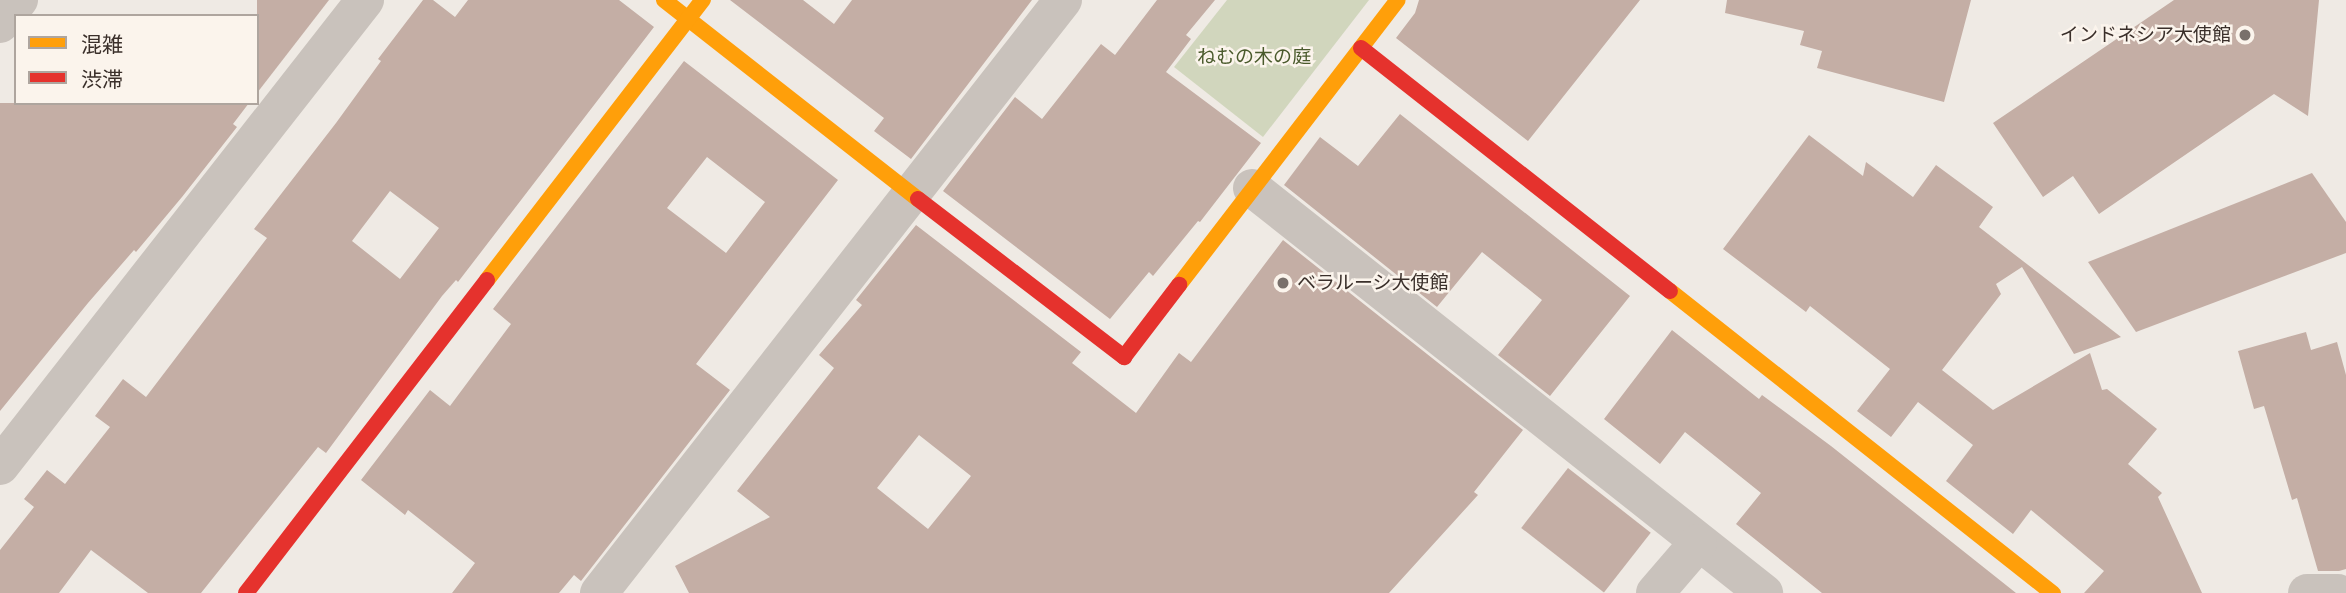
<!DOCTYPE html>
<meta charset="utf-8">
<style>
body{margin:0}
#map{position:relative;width:2346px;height:593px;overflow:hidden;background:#efeae4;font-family:"Space Grotesk","Noto Sans JP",sans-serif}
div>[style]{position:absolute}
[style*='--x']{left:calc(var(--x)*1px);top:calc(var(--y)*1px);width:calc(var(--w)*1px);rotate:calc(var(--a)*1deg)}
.green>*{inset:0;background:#d1d6bd}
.building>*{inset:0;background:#c4aea5;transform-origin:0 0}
.street>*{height:38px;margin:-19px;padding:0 19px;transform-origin:19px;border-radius:19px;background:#c9c2bc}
.slow>*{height:16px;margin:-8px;padding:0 8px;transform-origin:8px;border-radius:8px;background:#ff9f0a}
.jam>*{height:16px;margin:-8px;padding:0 8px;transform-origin:8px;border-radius:8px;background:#e5322d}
.dots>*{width:19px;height:19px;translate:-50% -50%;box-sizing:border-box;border:4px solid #fbf4ec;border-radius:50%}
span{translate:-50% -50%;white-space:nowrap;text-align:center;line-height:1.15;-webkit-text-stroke:5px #fbf4ec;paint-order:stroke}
.poi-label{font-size:19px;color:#3a2f2a}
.right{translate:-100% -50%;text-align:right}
.left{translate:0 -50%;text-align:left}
.park-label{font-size:19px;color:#4a5a2c}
.legend{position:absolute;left:14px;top:14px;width:245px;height:91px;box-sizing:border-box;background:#fbf4ec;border:2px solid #aea59e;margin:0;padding:9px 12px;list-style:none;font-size:21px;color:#3a2f2a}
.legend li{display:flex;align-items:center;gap:14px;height:35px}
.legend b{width:35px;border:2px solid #aea59e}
</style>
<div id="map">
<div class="green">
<div style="clip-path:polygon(1227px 0,1369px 0,1263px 137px,1174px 67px)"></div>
</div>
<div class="building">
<div style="clip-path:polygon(257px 0,329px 0,257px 93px)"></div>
<div style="clip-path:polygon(evenodd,423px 0,433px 0,455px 17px,468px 0,619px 0,654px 27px,458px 282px,456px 280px,442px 296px,326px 453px,318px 447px,201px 593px,148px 593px,91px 550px,59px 593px,0 593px,0 550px,34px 507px,24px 499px,47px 470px,65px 484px,110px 427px,95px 416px,123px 379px,146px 397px,267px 238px,254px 229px,336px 123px,381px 61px,378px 59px,423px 0,390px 191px,439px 228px,400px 279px,352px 241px,390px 191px)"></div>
<div style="clip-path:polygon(730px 0,803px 0,834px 24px,852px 0,1032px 0,911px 159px,874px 131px,884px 118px)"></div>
<div style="clip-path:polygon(1157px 0,1215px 0,1186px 35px,1191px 39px,1166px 72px,1261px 143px,1200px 222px,1198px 221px,1153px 276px,1149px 272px,1110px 319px,943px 191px,1015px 97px,1042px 119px,1101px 44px,1115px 55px)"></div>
<div style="clip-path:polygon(1419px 0,1640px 0,1528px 141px,1396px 38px,1415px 13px)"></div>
<div style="clip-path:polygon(1727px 0,1971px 0,1944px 102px,1817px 68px,1822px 51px,1800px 45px,1804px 31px,1725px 13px)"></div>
<div style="clip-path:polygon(2174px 0,2319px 0,2308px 116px,2274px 94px,2099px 214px,2073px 176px,2043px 197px,1993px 123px)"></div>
<div style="clip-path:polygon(evenodd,684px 61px,838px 180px,696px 364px,730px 390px,581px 581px,574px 575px,559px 593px,452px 593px,475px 563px,408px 510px,405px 515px,361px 480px,430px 390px,450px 406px,511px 324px,493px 309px,684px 61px,707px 157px,765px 202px,726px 253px,667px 208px,707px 157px)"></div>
<div style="clip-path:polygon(0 103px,249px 103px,233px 124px,237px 127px,182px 197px,136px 252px,134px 250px,88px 303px,0 411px)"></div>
<div style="clip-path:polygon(1400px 114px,1630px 296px,1550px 396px,1498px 355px,1542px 300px,1482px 252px,1437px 307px,1284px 185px,1320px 137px,1358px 166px)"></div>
<div style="clip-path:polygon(1809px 135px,1863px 176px,1866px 162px,1913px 197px,1936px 165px,1993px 207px,1979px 227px,2121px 337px,2074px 354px,2022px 267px,1996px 284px,2001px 294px,1942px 370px,1993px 410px,2090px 353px,2102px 390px,2107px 389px,2157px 429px,2128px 464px,2162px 493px,2158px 497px,2202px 593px,2084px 593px,2104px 571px,2031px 510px,2013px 534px,1946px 481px,1973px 445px,1918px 402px,1891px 437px,1857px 411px,1890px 369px,1810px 306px,1806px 312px,1723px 249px)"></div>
<div style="clip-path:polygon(2312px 173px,2346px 222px,2346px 253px,2136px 332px,2088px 262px)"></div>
<div style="clip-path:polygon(evenodd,916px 225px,1081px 352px,1072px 363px,1136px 413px,1179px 353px,1191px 362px,1283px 240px,1523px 430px,1474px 492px,1478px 495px,1389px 593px,689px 593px,675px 566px,770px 517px,737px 491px,834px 368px,819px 355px,862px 305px,856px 300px,916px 225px,919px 435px,971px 476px,928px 529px,877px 488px,919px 435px)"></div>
<div style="clip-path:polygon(1672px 330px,1759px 399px,1762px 395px,1831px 446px,2016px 593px,1822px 593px,1736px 524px,1761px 493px,1685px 432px,1660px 464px,1604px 419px)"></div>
<div style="clip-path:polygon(2306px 332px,2311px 350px,2337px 342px,2346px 375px,2346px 569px,2339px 571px,2318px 571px,2297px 498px,2292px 500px,2264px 406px,2254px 409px,2238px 351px)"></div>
<div style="left:1568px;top:468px;width:105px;height:76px;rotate:38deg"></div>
</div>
<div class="street">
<div style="--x:0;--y:24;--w:31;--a:-52"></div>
<div style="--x:1252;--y:188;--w:653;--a:38.34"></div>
<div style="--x:0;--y:466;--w:592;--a:-51.93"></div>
<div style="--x:599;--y:593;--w:753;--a:-51.96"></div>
<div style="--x:1655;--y:593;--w:66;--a:-49.3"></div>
<div style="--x:2307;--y:593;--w:31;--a:0"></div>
</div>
<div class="slow">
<div style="--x:664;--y:0;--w:323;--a:38.1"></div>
<div style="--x:487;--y:280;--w:354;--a:-52.4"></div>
<div style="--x:1179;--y:285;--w:359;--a:-52.5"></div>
<div style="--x:1670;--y:291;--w:488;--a:38.3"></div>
</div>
<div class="jam">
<div style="--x:1361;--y:48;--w:393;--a:38.2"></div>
<div style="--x:918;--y:199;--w:260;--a:37.5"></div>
<div style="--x:1124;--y:357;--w:91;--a:-52.6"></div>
<div style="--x:246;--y:593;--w:395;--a:-52.4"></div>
</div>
<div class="dots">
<div style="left:2245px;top:35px;background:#79706b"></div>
<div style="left:1283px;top:283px;background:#79706b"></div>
</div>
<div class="poi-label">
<span class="right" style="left:2231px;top:35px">インドネシア大使館</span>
<span class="left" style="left:1297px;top:283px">ベラルーシ大使館</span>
</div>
<div class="park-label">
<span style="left:1254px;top:57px">ねむの木の庭</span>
</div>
<ul class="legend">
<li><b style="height:9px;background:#ff9f0a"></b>混雑</li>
<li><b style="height:9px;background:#e5322d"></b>渋滞</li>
</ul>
</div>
